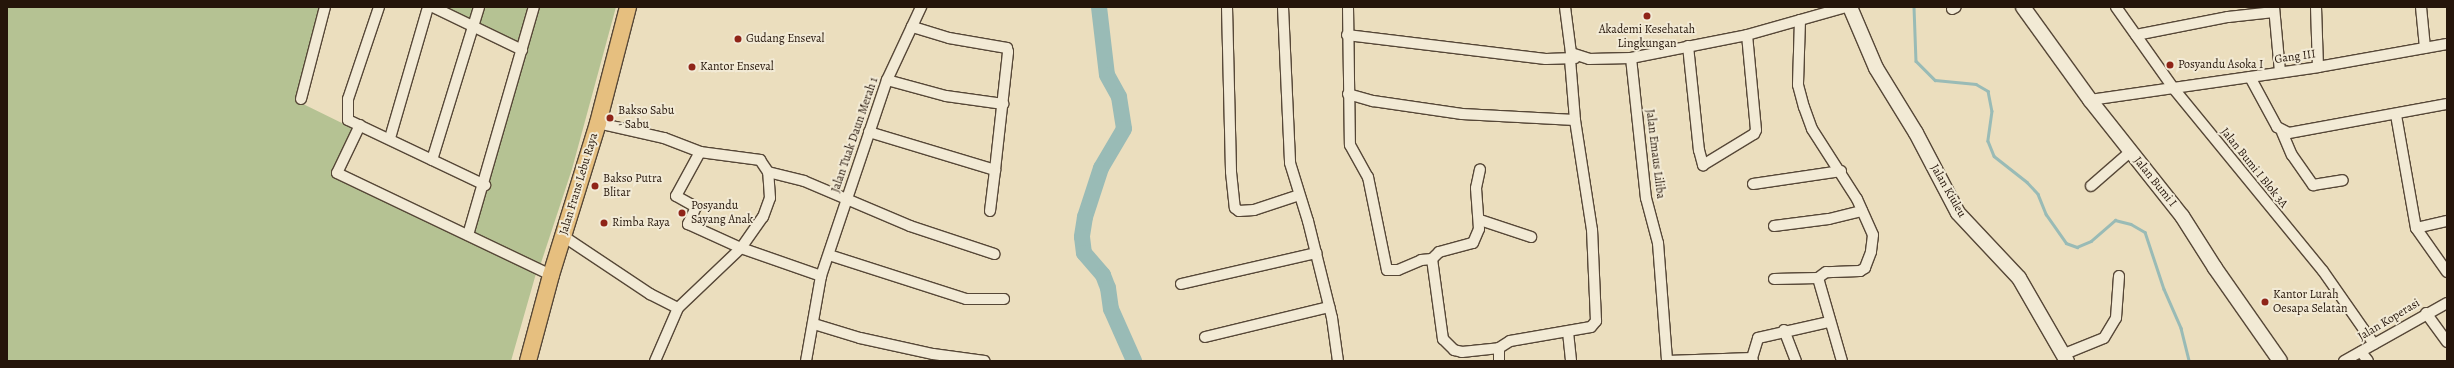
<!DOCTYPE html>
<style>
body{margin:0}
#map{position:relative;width:2454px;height:368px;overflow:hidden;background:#ebdebe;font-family:Alegreya,serif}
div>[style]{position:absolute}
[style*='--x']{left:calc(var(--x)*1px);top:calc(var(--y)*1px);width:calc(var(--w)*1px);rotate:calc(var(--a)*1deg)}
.green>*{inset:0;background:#b5c293}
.stream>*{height:2.5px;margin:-1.25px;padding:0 1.25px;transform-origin:1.25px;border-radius:1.25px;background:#99bbb6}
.river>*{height:16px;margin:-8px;padding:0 8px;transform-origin:8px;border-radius:8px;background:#99bbb6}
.roads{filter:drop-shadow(1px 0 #564737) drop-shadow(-1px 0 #564737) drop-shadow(0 1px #564737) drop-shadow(0 -1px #564737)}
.street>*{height:10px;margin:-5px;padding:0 5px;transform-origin:5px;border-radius:5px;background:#f2ead5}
.secondary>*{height:14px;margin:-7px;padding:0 7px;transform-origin:7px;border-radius:7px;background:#f2ead5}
.primary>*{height:16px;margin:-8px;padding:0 8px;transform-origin:8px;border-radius:8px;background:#e6bf7f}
.dots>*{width:11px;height:11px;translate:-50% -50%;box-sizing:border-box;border:2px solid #f2ead5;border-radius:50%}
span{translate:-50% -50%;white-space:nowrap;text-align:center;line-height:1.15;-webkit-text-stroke:4px #f2ead5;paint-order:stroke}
.poi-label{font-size:12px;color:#25150a}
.left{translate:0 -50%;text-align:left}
.street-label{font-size:12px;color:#25150a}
.frame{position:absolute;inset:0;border:8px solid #25150a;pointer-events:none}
</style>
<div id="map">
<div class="green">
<div style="clip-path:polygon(7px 7px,321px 7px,297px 101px,352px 128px,333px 174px,537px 270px,511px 361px,7px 361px)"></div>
<div style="clip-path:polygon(441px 7px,531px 7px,520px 45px)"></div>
<div style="clip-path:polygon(538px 7px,616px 7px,572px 169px,540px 266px,473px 233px)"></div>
</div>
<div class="stream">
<div style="--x:1914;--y:7;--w:54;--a:87.9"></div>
<div style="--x:1916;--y:61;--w:27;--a:45"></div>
<div style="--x:1935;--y:80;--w:41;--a:5.6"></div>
<div style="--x:1976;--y:84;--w:14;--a:30"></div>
<div style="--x:1988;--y:91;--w:20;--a:79"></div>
<div style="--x:1992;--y:111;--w:30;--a:98"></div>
<div style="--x:1988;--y:141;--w:16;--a:68"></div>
<div style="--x:1994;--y:156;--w:42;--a:38.2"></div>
<div style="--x:2027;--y:182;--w:16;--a:47"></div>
<div style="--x:2038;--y:194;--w:22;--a:68"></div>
<div style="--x:2046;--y:214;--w:35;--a:55"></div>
<div style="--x:2066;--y:243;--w:12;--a:20"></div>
<div style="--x:2077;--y:247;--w:15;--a:-23"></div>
<div style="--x:2091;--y:241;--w:32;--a:-41"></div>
<div style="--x:2115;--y:220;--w:16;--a:14"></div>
<div style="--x:2131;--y:224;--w:16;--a:30"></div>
<div style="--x:2145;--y:232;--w:60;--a:71.6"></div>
<div style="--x:2164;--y:289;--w:43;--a:66.4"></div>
<div style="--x:2181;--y:328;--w:34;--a:76"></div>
</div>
<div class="river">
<div style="--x:1099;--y:7;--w:68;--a:83.3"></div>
<div style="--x:1107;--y:75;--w:25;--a:61"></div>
<div style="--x:1119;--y:97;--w:32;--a:81"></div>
<div style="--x:1124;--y:129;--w:45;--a:120.5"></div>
<div style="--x:1101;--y:168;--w:52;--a:108.1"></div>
<div style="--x:1085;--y:217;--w:20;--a:99"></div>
<div style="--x:1082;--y:237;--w:16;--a:83"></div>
<div style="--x:1084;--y:253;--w:29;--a:49"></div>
<div style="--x:1103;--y:275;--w:14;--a:69"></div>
<div style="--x:1108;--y:288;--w:21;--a:82"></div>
<div style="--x:1111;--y:309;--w:57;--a:66.1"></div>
</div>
<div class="roads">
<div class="street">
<div style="--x:379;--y:7;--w:97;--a:108.6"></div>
<div style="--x:348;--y:99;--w:21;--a:90"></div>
<div style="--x:348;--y:120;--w:152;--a:25.4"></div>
<div style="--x:433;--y:7;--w:99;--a:25.8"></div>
<div style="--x:1227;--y:7;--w:165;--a:88.6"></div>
<div style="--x:1231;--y:172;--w:36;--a:84"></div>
<div style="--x:1235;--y:208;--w:5;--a:37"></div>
<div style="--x:1239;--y:211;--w:15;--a:-4"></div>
<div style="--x:1254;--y:210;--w:47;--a:-18.4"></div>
<div style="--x:1283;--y:7;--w:156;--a:87.4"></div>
<div style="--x:1290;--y:163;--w:61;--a:72.8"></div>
<div style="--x:1308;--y:221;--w:100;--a:76.1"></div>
<div style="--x:1332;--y:318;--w:43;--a:82.1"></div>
<div style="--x:1348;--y:7;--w:138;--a:89.2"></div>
<div style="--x:1350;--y:145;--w:37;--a:61"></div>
<div style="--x:1368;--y:177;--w:95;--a:78.5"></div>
<div style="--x:1387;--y:270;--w:11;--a:0"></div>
<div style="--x:1398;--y:270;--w:25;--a:-23"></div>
<div style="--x:1421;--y:260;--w:11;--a:-5"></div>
<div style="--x:1432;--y:259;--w:10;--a:-45"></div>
<div style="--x:1439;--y:252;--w:35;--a:-15"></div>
<div style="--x:1473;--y:243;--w:15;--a:-67"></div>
<div style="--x:1479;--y:229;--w:41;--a:-94.2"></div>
<div style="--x:1476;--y:188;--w:19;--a:-78"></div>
<div style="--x:1565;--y:7;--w:46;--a:82.6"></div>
<div style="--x:1571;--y:53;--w:19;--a:18"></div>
<div style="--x:1589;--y:59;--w:42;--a:-1.4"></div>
<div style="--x:1631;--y:58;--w:141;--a:83.9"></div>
<div style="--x:1646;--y:198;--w:47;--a:75.1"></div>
<div style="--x:1658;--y:243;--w:118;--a:85.6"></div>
<div style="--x:2116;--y:7;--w:100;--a:54.7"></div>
<div style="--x:2174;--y:89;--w:235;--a:50.7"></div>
<div style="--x:2323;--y:271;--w:89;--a:55.1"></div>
<div style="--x:2274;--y:7;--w:65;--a:84.7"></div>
<div style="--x:2316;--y:7;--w:60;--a:88.1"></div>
<div style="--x:2421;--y:7;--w:41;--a:84.4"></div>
<div style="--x:1952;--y:9;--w:4;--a:-27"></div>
<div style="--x:1800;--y:20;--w:65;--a:91.8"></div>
<div style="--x:1798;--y:85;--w:23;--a:75"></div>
<div style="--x:1804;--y:107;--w:23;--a:70"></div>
<div style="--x:1812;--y:129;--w:83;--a:57.3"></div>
<div style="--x:1857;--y:199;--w:39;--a:66"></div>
<div style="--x:1873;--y:235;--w:17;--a:97"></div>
<div style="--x:1871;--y:252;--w:17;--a:111"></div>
<div style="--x:1865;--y:268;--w:6;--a:149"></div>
<div style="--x:1860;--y:271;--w:34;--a:178"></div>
<div style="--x:1826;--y:272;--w:10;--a:143"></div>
<div style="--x:1818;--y:278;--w:86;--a:73.9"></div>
<div style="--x:1347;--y:35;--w:200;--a:6.9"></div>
<div style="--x:1546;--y:59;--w:29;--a:-2"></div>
<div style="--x:2136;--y:35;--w:94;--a:-11.1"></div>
<div style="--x:2228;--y:17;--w:46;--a:-6.2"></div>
<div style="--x:1688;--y:46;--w:105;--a:84"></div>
<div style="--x:1699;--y:150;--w:16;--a:75"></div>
<div style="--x:1703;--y:165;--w:60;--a:-31.3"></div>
<div style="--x:1754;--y:134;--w:4;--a:-63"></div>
<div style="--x:1756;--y:130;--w:95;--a:-95.4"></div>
<div style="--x:1631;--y:58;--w:118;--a:-11.2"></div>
<div style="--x:1747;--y:35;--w:103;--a:-15.8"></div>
<div style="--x:2250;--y:77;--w:57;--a:61.6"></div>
<div style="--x:2277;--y:127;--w:13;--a:27"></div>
<div style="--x:2289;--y:133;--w:161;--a:-10.4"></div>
<div style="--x:887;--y:80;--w:61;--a:15.2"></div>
<div style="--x:946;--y:96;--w:58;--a:8"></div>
<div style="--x:1348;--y:94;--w:26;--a:16"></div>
<div style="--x:1373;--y:101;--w:90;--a:8.3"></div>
<div style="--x:1462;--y:114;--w:113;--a:3"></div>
<div style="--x:301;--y:99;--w:95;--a:-75.4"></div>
<div style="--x:2090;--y:100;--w:230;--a:-8.2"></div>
<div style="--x:2318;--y:67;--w:131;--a:-10.1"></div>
<div style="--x:2396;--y:115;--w:115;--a:80"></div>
<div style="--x:2416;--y:228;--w:54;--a:54.8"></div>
<div style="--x:598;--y:123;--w:68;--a:12.8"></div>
<div style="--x:664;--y:138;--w:39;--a:21"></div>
<div style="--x:700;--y:152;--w:61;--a:7.6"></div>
<div style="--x:760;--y:160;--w:14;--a:56"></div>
<div style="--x:768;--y:172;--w:37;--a:14"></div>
<div style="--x:804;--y:181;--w:115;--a:23"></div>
<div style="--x:910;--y:226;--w:89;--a:18.4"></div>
<div style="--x:360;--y:125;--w:53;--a:115.6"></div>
<div style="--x:337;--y:173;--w:237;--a:25.5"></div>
<div style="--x:869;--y:132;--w:132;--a:16.8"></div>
<div style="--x:995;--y:170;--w:119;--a:-83.7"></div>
<div style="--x:1008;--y:52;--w:4;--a:-104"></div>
<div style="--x:1007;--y:48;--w:59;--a:-170.2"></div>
<div style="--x:949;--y:38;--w:39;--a:-163"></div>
<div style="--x:2282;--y:132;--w:25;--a:67"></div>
<div style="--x:2292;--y:155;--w:37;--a:55"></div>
<div style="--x:2313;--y:185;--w:30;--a:-9"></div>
<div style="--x:390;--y:138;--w:136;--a:-73.8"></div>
<div style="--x:700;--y:152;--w:50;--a:118.6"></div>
<div style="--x:676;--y:196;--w:23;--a:29"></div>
<div style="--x:696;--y:207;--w:19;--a:115"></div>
<div style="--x:688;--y:224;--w:58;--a:24.4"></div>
<div style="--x:741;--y:248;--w:38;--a:-55"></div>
<div style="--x:763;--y:217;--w:20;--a:-70"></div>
<div style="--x:770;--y:198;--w:26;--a:-94"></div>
<div style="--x:432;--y:160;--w:160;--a:-72.9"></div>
<div style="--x:1753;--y:184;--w:89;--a:-8.4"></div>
<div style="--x:2091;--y:186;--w:52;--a:-41.1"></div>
<div style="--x:990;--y:211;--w:41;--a:-83"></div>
<div style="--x:1480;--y:220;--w:54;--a:18.4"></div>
<div style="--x:1774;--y:226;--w:55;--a:-7.3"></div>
<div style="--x:1829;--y:219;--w:34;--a:-14"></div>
<div style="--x:2416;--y:228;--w:32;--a:-13"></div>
<div style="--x:468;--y:235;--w:237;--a:-73.9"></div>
<div style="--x:563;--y:236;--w:105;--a:33.7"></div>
<div style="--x:650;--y:294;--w:31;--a:27"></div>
<div style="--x:678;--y:308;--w:87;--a:-43.6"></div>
<div style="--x:741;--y:248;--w:85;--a:19.3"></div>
<div style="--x:829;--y:255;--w:144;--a:17.8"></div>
<div style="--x:966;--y:299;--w:38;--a:0"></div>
<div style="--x:1432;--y:259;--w:81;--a:82.2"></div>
<div style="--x:1443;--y:339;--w:16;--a:45"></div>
<div style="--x:1454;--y:350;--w:8;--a:14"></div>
<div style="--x:1462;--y:352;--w:37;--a:-6"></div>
<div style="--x:1774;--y:279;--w:44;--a:-1.3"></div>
<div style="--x:1181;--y:284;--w:139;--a:-12.9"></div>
<div style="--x:2426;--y:313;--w:36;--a:54"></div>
<div style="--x:814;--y:324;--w:48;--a:16.9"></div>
<div style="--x:860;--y:338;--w:75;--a:12.4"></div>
<div style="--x:933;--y:354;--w:52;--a:7.7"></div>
<div style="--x:1784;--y:330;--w:33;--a:69"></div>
<div style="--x:1568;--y:332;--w:29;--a:84"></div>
<div style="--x:1205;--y:337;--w:128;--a:-13.6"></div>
<div style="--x:2361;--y:352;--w:11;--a:52"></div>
<div style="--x:2062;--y:355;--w:45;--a:-22"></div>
<div style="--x:2104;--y:338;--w:23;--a:-59"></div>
<div style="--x:2116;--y:318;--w:42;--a:-85.9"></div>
<div style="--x:1752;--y:358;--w:21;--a:-73"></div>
<div style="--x:1758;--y:338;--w:73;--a:-12.7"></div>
<div style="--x:655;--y:361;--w:58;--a:-66.5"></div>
<div style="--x:806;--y:361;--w:86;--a:-80"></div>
<div style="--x:821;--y:276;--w:207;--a:-71.4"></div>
<div style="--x:887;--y:80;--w:81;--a:-65"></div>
<div style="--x:1499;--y:361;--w:13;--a:-90"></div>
<div style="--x:1499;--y:348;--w:13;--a:-32"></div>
<div style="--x:1510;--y:341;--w:82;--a:-9.8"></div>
<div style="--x:1591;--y:327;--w:8;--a:-50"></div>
<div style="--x:1596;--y:321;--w:91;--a:-92.5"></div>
<div style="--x:1592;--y:230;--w:111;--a:-98.8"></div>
<div style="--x:1575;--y:120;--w:61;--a:-94.7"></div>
<div style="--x:1667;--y:361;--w:85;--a:-2"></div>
<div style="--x:1752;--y:358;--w:3;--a:72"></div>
<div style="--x:2344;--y:361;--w:118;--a:-29.4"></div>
</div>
<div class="secondary">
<div style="--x:1850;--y:7;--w:66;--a:66.9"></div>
<div style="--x:1876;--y:68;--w:76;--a:58.4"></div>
<div style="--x:1916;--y:133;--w:90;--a:62.3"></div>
<div style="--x:1958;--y:213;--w:89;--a:46.8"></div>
<div style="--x:2019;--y:278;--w:96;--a:60"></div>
<div style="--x:2023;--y:7;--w:115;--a:54.2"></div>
<div style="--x:2090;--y:100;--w:148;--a:51.6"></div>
<div style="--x:2182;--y:216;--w:62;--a:57.6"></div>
<div style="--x:2215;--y:268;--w:113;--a:55"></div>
</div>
<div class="primary">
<div style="--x:528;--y:361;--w:89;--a:-75"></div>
<div style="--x:551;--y:275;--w:159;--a:-72.8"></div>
<div style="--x:598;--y:123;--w:120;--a:-75.5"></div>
</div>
</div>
<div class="dots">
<div style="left:1647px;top:16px;background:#8f2418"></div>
<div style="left:738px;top:39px;background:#8f2418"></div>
<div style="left:2170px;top:65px;background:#8f2418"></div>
<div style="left:692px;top:67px;background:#8f2418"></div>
<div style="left:610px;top:118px;background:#8f2418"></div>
<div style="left:595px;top:186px;background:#8f2418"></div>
<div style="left:682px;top:213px;background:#8f2418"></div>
<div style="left:604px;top:223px;background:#8f2418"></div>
<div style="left:2265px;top:302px;background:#8f2418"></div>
</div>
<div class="poi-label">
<span style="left:1647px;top:37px">Akademi Kesehatah<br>Lingkungan</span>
<span class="left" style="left:746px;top:39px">Gudang Enseval</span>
<span class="left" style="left:2178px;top:65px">Posyandu Asoka I</span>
<span class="left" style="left:700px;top:67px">Kantor Enseval</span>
<span class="left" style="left:618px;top:118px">Bakso Sabu<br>- Sabu</span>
<span class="left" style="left:603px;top:186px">Bakso Putra<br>Blitar</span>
<span class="left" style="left:691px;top:213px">Posyandu<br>Sayang Anak</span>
<span class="left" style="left:612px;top:223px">Rimba Raya</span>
<span class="left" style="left:2273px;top:302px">Kantor Lurah<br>Oesapa Selatan</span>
</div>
<div class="street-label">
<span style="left:2295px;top:57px;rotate:-8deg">Gang III</span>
<span style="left:855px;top:135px;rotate:-71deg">Jalan Tuak Daun Merah 1</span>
<span style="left:1655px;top:154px;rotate:83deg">Jalan Emaus Liliba</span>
<span style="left:2254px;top:168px;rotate:51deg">Jalan Bumi I Blok 3A</span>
<span style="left:2155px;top:182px;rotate:51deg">Jalan Bumi I</span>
<span style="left:579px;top:184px;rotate:-73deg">Jalan Frans Lebu Raya</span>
<span style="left:1948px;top:191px;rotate:60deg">Jalan Kiuleu</span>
<span style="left:2389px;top:320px;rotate:-31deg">Jalan Koperasi</span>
</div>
<div class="frame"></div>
</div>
